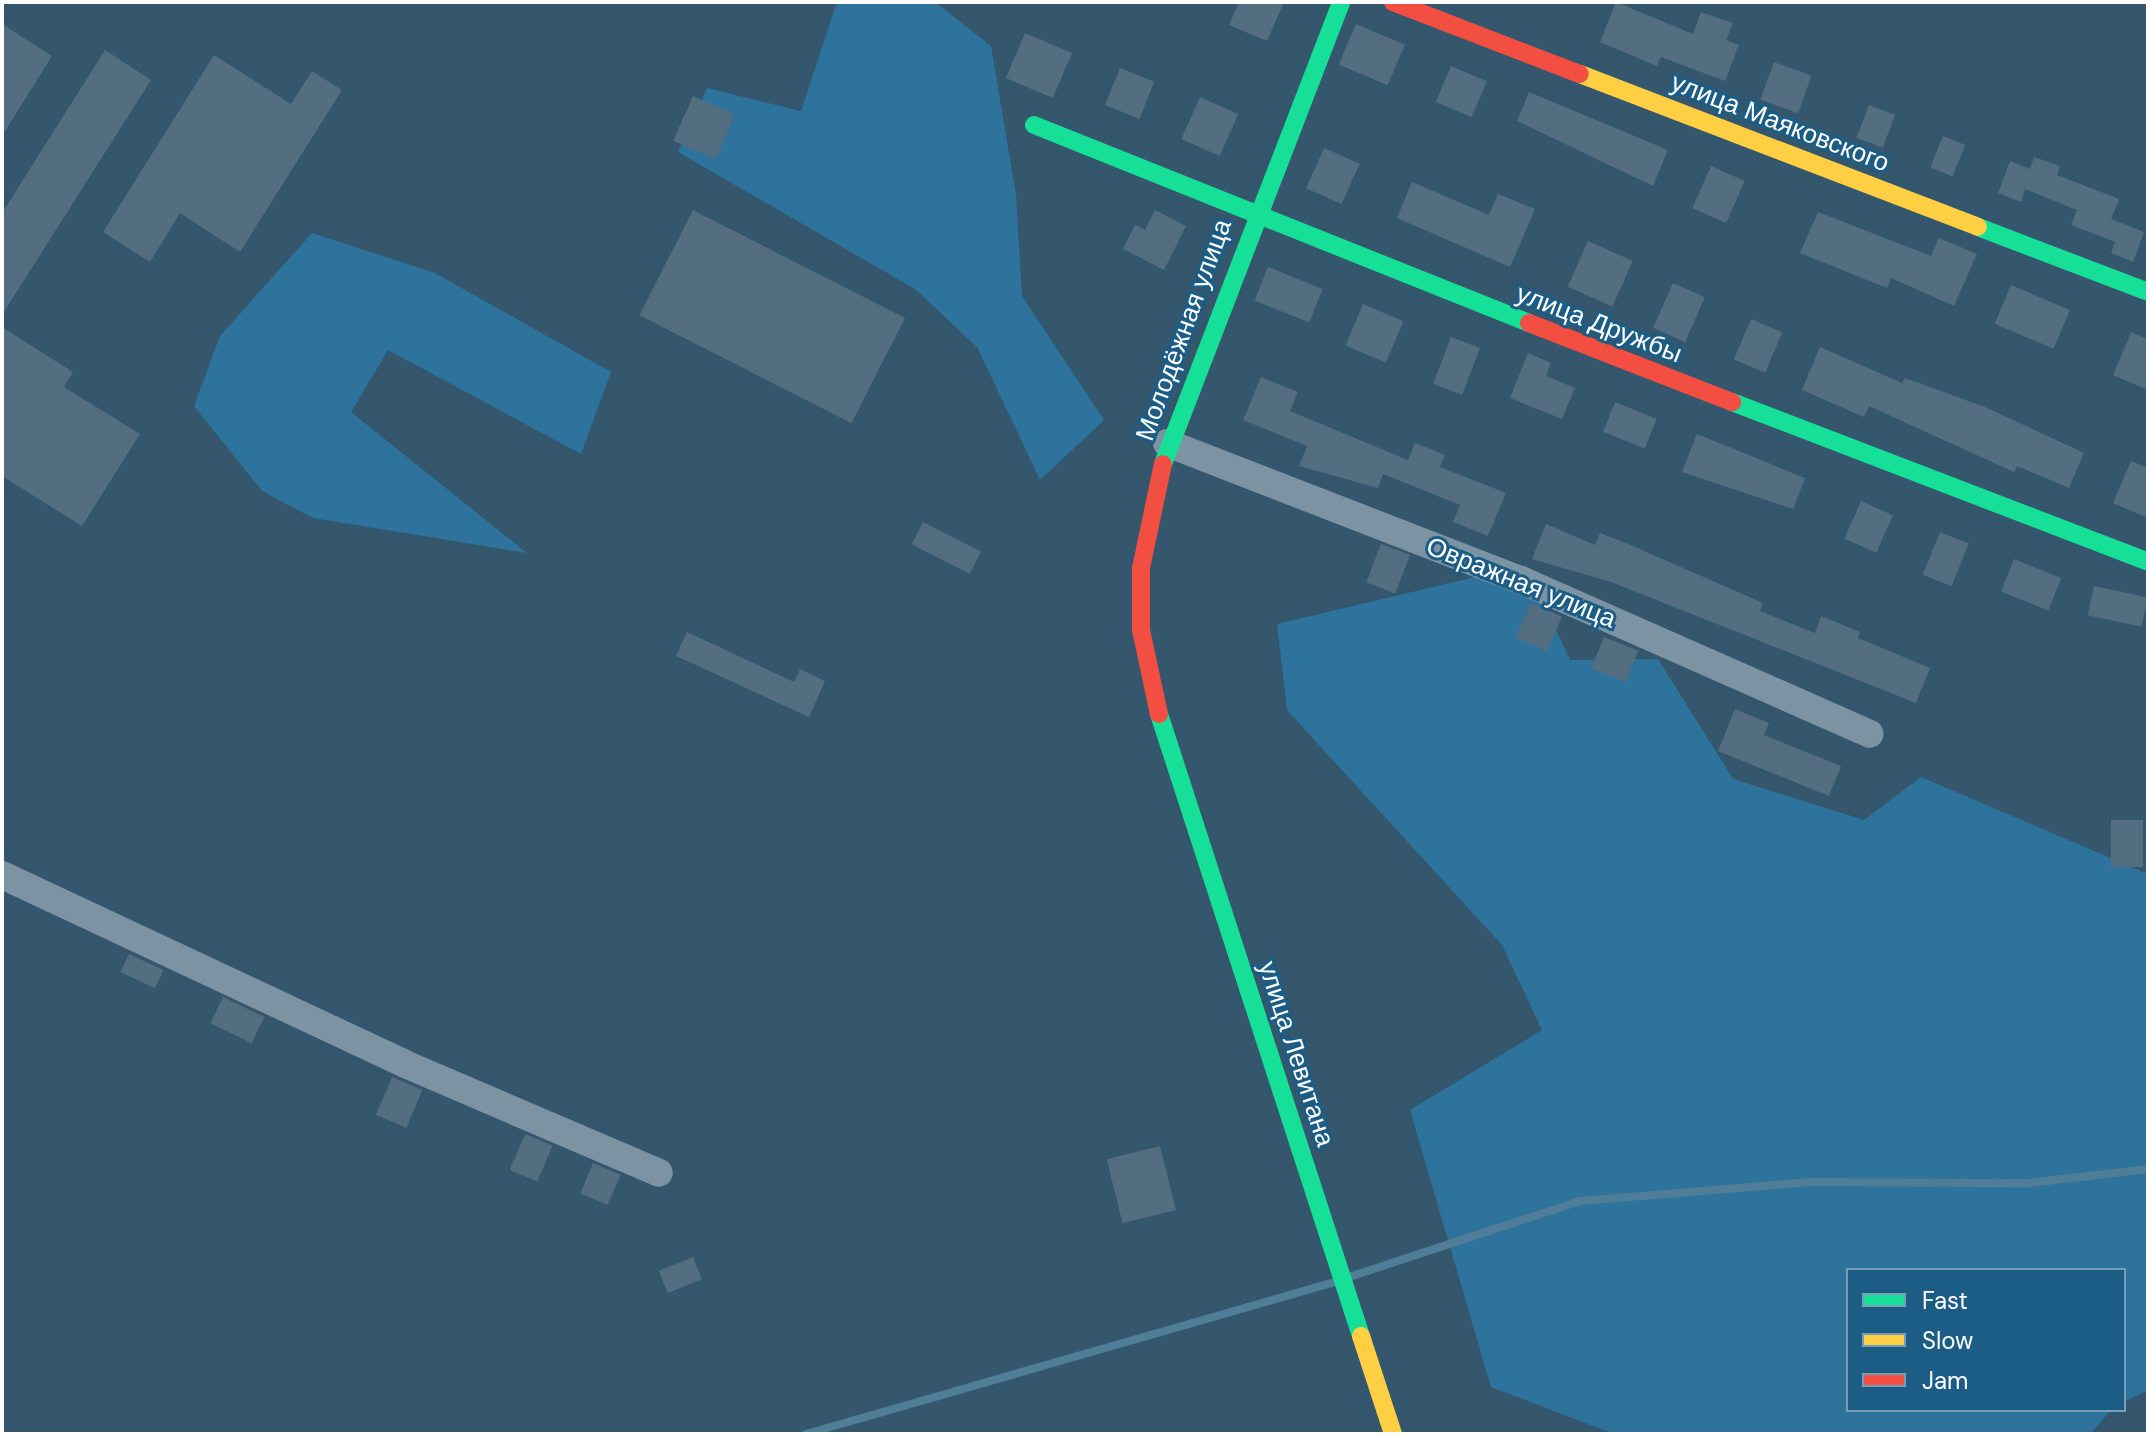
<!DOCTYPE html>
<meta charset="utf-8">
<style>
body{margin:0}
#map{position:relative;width:2150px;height:1436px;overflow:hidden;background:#34576d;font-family:"DM Sans",sans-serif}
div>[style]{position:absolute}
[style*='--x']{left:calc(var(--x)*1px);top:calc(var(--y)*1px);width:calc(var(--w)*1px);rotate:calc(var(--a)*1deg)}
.green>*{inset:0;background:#2d739b}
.stream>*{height:8px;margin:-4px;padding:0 4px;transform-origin:4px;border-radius:4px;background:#507e99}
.building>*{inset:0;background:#526e80;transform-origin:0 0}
.street>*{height:28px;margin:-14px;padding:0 14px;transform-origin:14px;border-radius:14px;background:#7b93a3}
.fast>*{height:18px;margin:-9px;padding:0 9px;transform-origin:9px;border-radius:9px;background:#16e098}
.slow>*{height:18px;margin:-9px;padding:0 9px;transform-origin:9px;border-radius:9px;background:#ffcf43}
.jam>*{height:18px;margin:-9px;padding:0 9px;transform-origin:9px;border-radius:9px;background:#f24e42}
span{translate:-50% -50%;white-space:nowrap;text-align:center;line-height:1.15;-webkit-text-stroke:6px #1c5d85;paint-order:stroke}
.street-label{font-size:26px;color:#fff}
.frame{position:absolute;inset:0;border:4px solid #fff;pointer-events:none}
.legend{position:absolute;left:1846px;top:1268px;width:280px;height:144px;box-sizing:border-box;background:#1c5d85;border:2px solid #779eb6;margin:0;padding:10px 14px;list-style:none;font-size:24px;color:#fff}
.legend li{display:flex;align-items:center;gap:16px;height:40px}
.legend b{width:40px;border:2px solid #779eb6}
</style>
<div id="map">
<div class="green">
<div style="clip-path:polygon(837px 2px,935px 2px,991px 46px,1016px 195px,1022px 296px,1104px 420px,1040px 480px,977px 347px,915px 289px,678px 152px,707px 88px,801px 111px)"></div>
<div style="clip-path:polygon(312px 233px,435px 273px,611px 372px,581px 454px,388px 350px,351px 412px,527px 553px,313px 518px,262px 491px,194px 406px,220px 336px)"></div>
<div style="clip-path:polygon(1526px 565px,1570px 660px,1658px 659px,1733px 779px,1864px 820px,1921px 777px,2148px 874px,2148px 1390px,2124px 1402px,2124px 1270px,1848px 1270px,1848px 1410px,2111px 1410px,2090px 1434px,1614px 1434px,1491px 1387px,1410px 1110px,1542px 1030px,1502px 945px,1287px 710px,1277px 624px)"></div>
</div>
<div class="stream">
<div style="--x:1352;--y:1276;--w:240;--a:-18.2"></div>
<div style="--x:1580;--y:1201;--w:231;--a:-4.7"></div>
<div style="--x:1810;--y:1182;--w:219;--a:0.3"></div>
<div style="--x:2029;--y:1183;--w:120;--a:-6.7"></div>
<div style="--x:806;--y:1434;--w:550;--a:-16.03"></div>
</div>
<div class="building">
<div style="clip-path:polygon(1239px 2px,1284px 2px,1267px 41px,1229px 25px)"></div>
<div style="clip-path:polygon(1616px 2px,1693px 34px,1701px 12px,1733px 23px,1726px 40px,1739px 45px,1725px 81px,1661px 57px,1657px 66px,1600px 42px)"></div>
<div style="clip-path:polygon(2px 24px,52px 56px,2px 136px)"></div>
<div style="left:1356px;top:24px;width:53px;height:44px;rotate:23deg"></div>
<div style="left:1025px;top:33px;width:51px;height:49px;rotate:23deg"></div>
<div style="clip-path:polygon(105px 50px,151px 80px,2px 315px,2px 213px)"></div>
<div style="clip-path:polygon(214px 55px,291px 104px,312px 71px,342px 90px,240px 252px,180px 213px,150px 262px,103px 232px)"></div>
<div style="left:1774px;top:62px;width:40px;height:40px;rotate:20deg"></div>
<div style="left:1451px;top:66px;width:39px;height:39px;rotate:23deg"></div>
<div style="left:1120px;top:68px;width:37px;height:40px;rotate:22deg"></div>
<div style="clip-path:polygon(1529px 92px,1668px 150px,1653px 186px,1517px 121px)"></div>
<div style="left:693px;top:96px;width:46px;height:49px;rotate:24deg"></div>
<div style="left:1200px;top:97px;width:42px;height:46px;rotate:24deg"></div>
<div style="left:1869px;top:105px;width:28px;height:35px;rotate:21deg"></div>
<div style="left:1943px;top:136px;width:24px;height:34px;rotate:22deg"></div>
<div style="left:1324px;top:148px;width:39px;height:44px;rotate:24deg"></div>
<div style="clip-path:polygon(2034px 157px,2060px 166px,2057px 175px,2119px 199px,2111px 219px,2144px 232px,2133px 262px,2111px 253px,2115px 242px,2071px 225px,2077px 210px,2025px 189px,2021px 202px,1998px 193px,2010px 161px,2030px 169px)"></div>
<div style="left:1711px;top:166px;width:37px;height:46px;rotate:24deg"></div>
<div style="clip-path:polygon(1412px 182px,1489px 215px,1498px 194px,1535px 209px,1510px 267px,1397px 218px)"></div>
<div style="left:693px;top:210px;width:238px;height:118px;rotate:27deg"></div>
<div style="clip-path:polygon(1155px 210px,1186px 226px,1164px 270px,1123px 249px,1135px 225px,1145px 230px)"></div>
<div style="clip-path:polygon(1818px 212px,1931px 256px,1939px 238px,1977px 254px,1954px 306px,1891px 278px,1887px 288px,1800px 253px)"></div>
<div style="left:1588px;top:241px;width:49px;height:50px;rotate:24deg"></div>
<div style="left:1268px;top:267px;width:59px;height:36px;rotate:22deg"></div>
<div style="left:1673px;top:283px;width:35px;height:49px;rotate:24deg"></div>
<div style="left:2011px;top:285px;width:64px;height:42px;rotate:23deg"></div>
<div style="left:1363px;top:304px;width:44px;height:45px;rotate:23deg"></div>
<div style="left:1751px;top:319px;width:34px;height:44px;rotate:23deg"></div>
<div style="clip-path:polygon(2px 327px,73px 372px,64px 387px,140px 434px,82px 526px,2px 476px)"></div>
<div style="clip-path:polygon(2131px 332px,2148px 339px,2148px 390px,2113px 375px)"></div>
<div style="left:1451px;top:337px;width:31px;height:50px;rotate:21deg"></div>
<div style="clip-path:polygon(1820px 347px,1902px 383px,1905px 378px,1985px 407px,2084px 453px,2069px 488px,2017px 466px,2014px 472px,1869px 406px,1864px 417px,1802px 390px)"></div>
<div style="clip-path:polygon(1528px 353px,1551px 363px,1546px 376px,1575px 388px,1562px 419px,1510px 398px)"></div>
<div style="clip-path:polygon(1261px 377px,1298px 392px,1290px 411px,1408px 460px,1415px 443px,1445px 455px,1440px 467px,1506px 493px,1488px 536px,1453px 522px,1460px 505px,1383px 474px,1378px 488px,1299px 466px,1307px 446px,1243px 420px)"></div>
<div style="left:1615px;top:402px;width:45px;height:32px;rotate:22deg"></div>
<div style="clip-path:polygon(1697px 434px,1805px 478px,1793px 509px,1682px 472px)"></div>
<div style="clip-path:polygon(2131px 461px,2148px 468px,2148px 518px,2113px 503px)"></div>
<div style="left:1861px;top:501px;width:35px;height:41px;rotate:24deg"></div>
<div style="left:923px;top:522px;width:65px;height:25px;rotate:27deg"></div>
<div style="clip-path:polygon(1546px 524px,1595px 545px,1600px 533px,1626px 543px,1763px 603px,1760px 611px,1815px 633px,1821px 616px,1860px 632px,1858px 638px,1930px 668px,1916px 703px,1611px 582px,1532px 559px)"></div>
<div style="left:1940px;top:532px;width:31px;height:46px;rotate:22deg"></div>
<div style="left:1381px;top:544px;width:31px;height:41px;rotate:21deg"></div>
<div style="left:2014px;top:559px;width:51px;height:35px;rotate:22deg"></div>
<div style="left:2094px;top:586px;width:55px;height:30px;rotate:12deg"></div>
<div style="left:1531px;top:603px;width:34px;height:38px;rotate:24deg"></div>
<div style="clip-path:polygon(687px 632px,794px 682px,800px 669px,825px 681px,809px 717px,676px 656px)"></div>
<div style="left:1604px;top:637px;width:37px;height:34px;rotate:22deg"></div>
<div style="clip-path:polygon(1735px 709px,1769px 723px,1764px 735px,1841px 766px,1829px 796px,1718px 751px)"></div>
<div style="left:2111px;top:820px;width:32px;height:47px"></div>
<div style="left:129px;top:954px;width:38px;height:20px;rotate:25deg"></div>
<div style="left:223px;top:997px;width:46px;height:29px;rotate:26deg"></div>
<div style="left:392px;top:1077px;width:33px;height:41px;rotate:23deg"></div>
<div style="left:525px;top:1134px;width:30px;height:39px;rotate:23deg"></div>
<div style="left:1160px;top:1146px;width:66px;height:55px;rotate:76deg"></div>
<div style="left:593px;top:1163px;width:30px;height:33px;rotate:23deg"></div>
<div style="left:693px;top:1257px;width:24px;height:37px;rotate:68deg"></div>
</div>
<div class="street">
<div style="--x:1167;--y:443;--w:380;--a:21.2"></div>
<div style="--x:1521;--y:580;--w:381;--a:23.8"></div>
<div style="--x:2;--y:875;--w:445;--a:25.1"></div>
<div style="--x:405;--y:1064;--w:276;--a:23.2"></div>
</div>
<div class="fast">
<div style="--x:1034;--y:125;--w:533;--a:21.8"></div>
<div style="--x:1978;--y:227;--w:182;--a:20.9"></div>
<div style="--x:1732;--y:402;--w:446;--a:21"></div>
<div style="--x:1163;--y:464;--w:495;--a:-68.9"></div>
<div style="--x:1159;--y:714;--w:654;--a:72.01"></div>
</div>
<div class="slow">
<div style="--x:1580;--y:74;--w:426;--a:21"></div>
<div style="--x:1361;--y:1336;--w:103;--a:71.9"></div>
</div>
<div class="jam">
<div style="--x:1393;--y:2;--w:200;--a:21.1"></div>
<div style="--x:1529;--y:323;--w:218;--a:21.3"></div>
<div style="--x:1159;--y:714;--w:86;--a:-102.1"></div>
<div style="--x:1141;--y:630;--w:62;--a:-90"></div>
<div style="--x:1141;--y:568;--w:106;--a:-78.1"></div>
</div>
<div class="street-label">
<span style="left:1780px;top:123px;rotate:21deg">улица Маяковского</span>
<span style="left:1599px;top:324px;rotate:21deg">улица Дружбы</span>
<span style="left:1184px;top:330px;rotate:-70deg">Молодёжная улица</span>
<span style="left:1521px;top:583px;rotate:22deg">Овражная улица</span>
<span style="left:1296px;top:1054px;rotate:72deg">улица Левитана</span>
</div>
<div class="frame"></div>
<ul class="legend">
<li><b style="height:10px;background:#16e098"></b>Fast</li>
<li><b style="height:10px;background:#ffcf43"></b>Slow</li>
<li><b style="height:10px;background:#f24e42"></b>Jam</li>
</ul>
</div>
